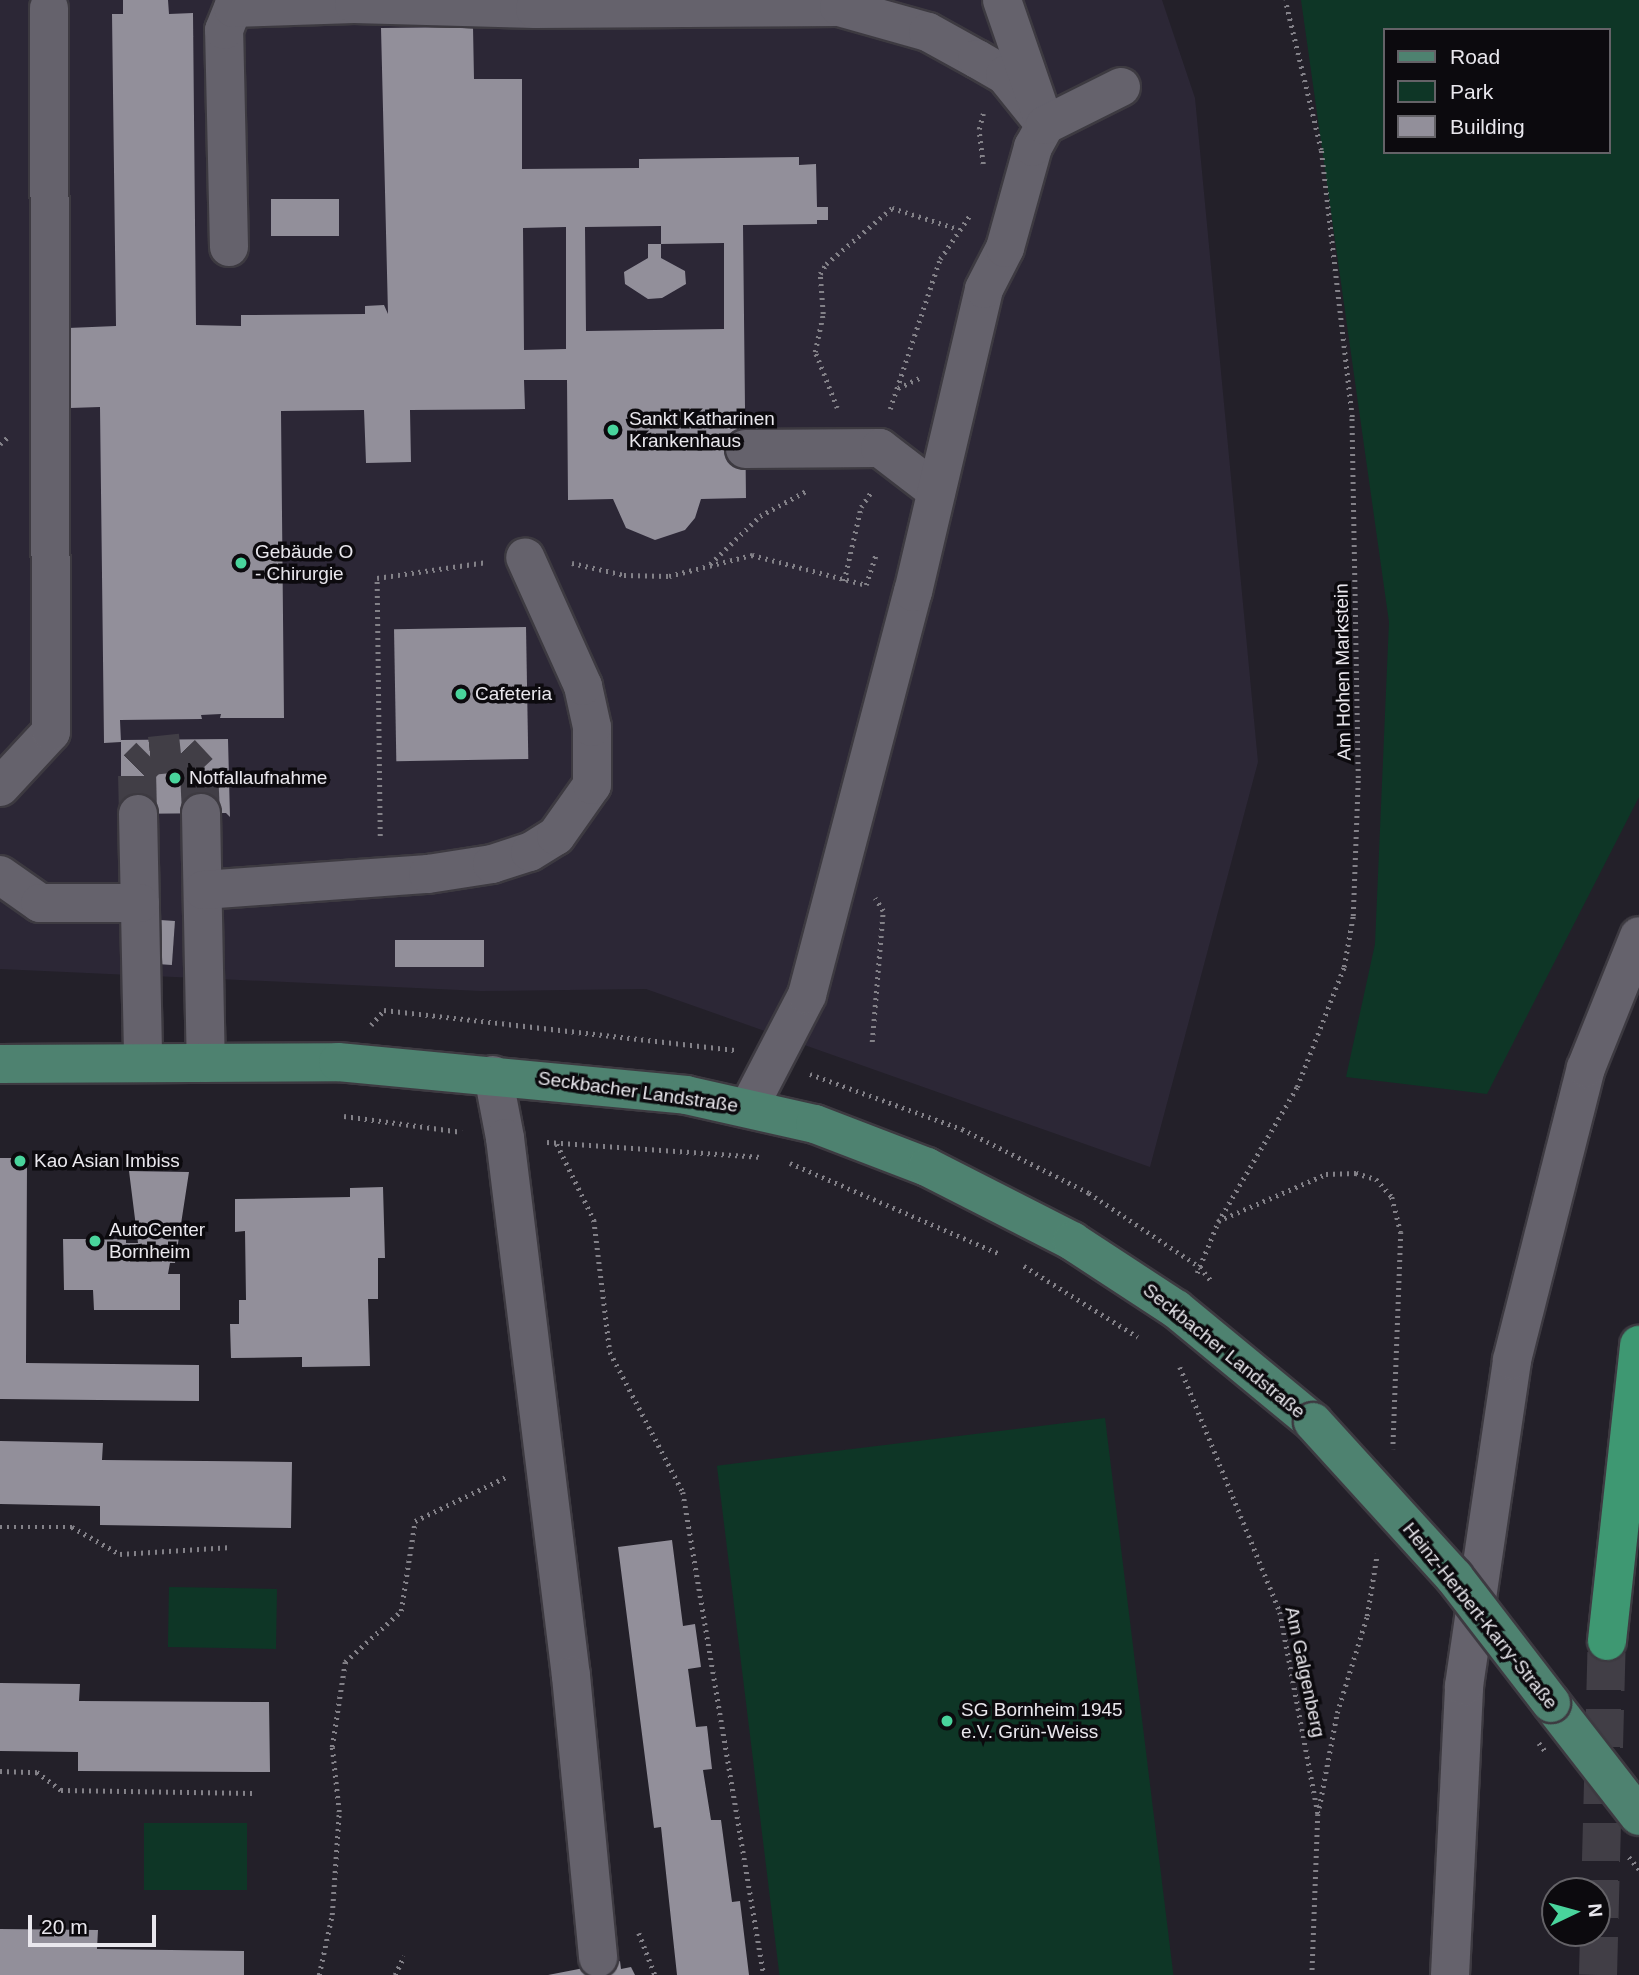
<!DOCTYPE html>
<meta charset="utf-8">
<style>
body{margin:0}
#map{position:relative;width:1639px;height:1975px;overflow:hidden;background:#232029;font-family:Arial,sans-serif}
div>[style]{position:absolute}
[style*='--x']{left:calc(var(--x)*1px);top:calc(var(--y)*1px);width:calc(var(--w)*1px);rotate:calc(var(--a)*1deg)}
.built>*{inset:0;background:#2c2736}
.green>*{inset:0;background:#0e3626;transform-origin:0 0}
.building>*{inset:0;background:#928f9a;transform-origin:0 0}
.minor-tunnel>*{height:38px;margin-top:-19px;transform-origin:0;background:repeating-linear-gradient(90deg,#413e46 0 38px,transparent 0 57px)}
.highway-tunnel>*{height:38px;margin-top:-19px;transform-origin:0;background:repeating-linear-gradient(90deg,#413e46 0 38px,transparent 0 57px)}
.path>*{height:4.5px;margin-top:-2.25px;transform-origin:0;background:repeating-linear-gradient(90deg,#838188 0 2px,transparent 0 7px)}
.roads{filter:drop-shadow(2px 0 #3d3a41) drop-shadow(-2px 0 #3d3a41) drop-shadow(0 2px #3d3a41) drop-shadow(0 -2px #3d3a41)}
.minor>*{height:38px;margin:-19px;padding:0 19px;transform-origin:19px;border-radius:19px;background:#65626c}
.major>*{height:38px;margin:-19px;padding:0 19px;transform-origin:19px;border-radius:19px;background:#4e8270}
.highway>*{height:38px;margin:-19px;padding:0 19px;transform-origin:19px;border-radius:19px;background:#3e9872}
.path-bridge>*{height:4.5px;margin-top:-2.25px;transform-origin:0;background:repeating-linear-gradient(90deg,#838188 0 2px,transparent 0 7px)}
.bridges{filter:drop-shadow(2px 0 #3d3a41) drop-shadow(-2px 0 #3d3a41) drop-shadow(0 2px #3d3a41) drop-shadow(0 -2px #3d3a41)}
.major-bridge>*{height:38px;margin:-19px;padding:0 19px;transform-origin:19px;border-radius:19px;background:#4e8270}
.dots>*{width:19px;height:19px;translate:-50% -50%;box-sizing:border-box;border:4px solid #0c0a0e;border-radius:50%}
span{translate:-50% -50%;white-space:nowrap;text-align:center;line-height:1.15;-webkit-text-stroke:7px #0c0a0e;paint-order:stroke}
.poi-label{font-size:19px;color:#e9e7ed}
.left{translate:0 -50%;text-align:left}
.street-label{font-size:19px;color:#e9e7ed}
.legend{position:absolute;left:1383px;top:28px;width:228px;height:126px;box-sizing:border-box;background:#0c0a0e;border:2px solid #646267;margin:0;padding:9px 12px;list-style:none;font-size:21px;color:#e9e7ed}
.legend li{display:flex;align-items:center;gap:14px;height:35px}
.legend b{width:35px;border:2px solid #646267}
.north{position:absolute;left:1541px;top:1877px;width:70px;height:70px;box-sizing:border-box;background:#0c0a0e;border:2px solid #646267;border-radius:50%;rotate:85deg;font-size:19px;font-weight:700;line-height:28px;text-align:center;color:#e9e7ed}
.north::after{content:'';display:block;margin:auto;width:24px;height:32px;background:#49d49c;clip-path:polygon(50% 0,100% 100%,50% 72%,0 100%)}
.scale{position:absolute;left:28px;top:1915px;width:128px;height:32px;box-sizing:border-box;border:4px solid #e9e7ed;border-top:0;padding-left:9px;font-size:21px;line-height:24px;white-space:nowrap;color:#e9e7ed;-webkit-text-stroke:5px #0c0a0e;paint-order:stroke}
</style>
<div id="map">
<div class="built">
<div style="clip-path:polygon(0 0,1162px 0,1195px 98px,1258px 762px,1150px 1167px,646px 989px,481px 991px,0 969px)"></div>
</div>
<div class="green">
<div style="clip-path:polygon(evenodd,1301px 0,1639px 0,1639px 797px,1487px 1094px,1346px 1077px,1375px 944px,1389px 622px,1301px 0,1385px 30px,1609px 30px,1609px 152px,1385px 152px,1385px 30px)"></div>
<div style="left:1105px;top:1418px;width:562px;height:391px;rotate:83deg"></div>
<div style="left:169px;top:1587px;width:108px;height:60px;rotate:1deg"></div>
<div style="left:144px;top:1823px;width:103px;height:67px"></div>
</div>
<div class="building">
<div style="clip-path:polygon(evenodd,123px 0,168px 0,169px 14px,193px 13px,196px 325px,241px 326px,241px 315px,365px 314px,365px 306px,384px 305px,388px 314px,381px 28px,473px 27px,474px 79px,522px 79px,522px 169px,639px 168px,639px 159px,799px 157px,799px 165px,816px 164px,817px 207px,828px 207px,828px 220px,817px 220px,817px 224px,743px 225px,746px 498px,701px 499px,695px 518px,685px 530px,655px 540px,626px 528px,613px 499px,568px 500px,567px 380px,524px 380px,525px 409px,410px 410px,411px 462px,366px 463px,364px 410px,281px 411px,284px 718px,220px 718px,221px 714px,201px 715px,202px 719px,120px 720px,121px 742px,104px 743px,100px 407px,70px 408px,68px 328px,116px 326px,112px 14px,123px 14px,123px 0,661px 226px,661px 244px,724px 243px,724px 329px,586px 331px,585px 227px,661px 226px,123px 0,566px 227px,566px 349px,524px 350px,523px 228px,566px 227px)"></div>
<div style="left:339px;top:199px;width:37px;height:68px;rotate:90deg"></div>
<div style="clip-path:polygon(648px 244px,661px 244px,661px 258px,685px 271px,686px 284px,662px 298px,648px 299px,625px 284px,624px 272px,648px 258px)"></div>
<div style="left:526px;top:627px;width:132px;height:132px;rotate:89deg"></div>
<div style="clip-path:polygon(228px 739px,230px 817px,226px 813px,121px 814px,121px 740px)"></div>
<div style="left:160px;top:920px;width:15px;height:44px;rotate:4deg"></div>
<div style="left:484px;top:940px;width:27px;height:89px;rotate:90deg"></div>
<div style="clip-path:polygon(0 1158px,22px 1158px,27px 1164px,26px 1363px,199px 1365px,199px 1401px,0 1399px)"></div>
<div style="clip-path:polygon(129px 1171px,189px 1172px,175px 1263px,170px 1263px,168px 1274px,180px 1274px,180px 1310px,94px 1310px,93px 1290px,64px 1290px,63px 1239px,126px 1239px,126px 1243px,138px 1243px)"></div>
<div style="clip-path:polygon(383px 1187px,385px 1258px,378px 1258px,378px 1299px,368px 1299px,370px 1366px,302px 1367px,302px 1357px,231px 1358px,230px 1324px,239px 1324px,239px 1300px,246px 1300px,245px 1231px,235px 1232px,235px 1199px,350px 1197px,350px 1188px)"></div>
<div style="clip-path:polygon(0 1441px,103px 1443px,102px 1460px,292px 1462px,291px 1528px,100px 1525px,100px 1506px,0 1504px)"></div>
<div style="clip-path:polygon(672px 1540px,683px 1626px,695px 1624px,701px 1667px,688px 1669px,696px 1727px,707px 1726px,712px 1769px,703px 1770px,711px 1820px,721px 1820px,732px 1902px,740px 1901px,749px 1975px,677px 1975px,661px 1827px,654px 1828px,618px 1547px)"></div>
<div style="clip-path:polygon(0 1683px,80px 1684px,79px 1701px,269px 1702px,270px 1772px,78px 1771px,78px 1752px,0 1751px)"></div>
<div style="clip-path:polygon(0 1929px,98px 1930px,97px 1949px,244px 1951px,244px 1975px,0 1975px)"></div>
<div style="clip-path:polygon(620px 1961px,621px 1969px,631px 1967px,635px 1975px,548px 1975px)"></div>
</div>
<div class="minor-tunnel">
<div style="--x:138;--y:814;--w:45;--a:-91.3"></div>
<div style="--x:137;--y:769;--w:18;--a:-45"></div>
<div style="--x:150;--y:756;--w:31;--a:-6"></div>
<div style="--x:181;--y:753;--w:26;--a:47"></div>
<div style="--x:199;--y:772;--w:41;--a:87.2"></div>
</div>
<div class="highway-tunnel">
<div style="--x:1598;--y:1975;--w:334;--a:-88.5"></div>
</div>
<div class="path">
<div style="--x:983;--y:164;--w:35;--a:-97"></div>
<div style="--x:979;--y:129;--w:16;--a:-75"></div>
<div style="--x:898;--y:388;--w:26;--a:-25"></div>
<div style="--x:837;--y:408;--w:60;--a:-111.4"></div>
<div style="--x:815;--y:352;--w:39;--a:-78"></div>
<div style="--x:823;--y:314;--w:40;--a:-94.3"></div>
<div style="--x:820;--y:274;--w:12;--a:-59"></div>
<div style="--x:826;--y:264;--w:87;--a:-40.3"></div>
<div style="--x:892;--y:208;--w:69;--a:17.7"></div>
<div style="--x:890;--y:409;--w:158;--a:-71.6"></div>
<div style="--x:940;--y:259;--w:53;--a:-55.7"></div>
<div style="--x:0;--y:444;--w:11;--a:-41"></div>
<div style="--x:572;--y:563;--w:53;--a:13"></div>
<div style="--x:624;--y:575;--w:45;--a:1.3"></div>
<div style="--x:669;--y:576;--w:86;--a:-14.2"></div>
<div style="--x:752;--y:555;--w:118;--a:14.7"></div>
<div style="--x:866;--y:585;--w:32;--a:-72"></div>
<div style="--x:710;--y:564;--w:69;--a:-43.8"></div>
<div style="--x:760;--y:516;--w:55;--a:-28.4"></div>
<div style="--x:844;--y:581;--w:76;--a:-77.1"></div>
<div style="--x:861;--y:507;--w:18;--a:-56"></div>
<div style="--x:380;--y:836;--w:258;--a:-90.7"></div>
<div style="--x:377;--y:578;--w:111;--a:-8.3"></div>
<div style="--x:371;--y:1025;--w:20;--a:-49"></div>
<div style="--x:384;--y:1010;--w:353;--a:6.5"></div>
<div style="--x:872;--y:1042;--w:131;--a:-85.2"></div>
<div style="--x:883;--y:911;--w:15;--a:-122"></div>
<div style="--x:810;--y:1074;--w:162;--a:19.9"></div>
<div style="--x:962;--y:1129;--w:142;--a:26.7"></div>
<div style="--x:1089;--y:1193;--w:133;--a:33.7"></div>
<div style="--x:1200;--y:1267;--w:19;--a:51"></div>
<div style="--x:344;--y:1116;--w:119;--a:7.7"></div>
<div style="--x:547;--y:1142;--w:215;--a:4"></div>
<div style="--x:557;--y:1144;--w:85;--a:64"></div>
<div style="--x:594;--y:1220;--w:133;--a:83.1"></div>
<div style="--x:610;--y:1352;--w:158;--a:62.5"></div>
<div style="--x:683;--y:1492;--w:490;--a:80.5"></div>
<div style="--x:790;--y:1163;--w:229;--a:23.4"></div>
<div style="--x:1218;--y:1221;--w:118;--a:-23.5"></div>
<div style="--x:1326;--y:1174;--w:30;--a:-2"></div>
<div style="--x:1356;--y:1173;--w:21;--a:17"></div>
<div style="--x:1376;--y:1179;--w:24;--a:48"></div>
<div style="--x:1392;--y:1197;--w:36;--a:76"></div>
<div style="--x:1401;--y:1232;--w:217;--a:92.1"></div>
<div style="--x:1024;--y:1266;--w:134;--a:31.9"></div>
<div style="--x:1197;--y:1273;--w:55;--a:-67.6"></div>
<div style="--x:1218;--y:1222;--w:156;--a:-59.7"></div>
<div style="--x:1297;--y:1087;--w:129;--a:-68.6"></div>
<div style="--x:1344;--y:967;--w:52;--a:-80"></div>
<div style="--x:1353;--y:916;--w:138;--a:-87.9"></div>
<div style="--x:1358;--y:778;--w:361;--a:-91"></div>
<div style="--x:1352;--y:417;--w:269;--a:-96.6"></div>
<div style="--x:1321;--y:150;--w:154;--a:-103.5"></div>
<div style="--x:1180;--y:1367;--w:265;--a:67.8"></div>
<div style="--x:1280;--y:1612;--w:206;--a:79.3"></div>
<div style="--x:1318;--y:1814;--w:161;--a:92.1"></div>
<div style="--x:0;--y:1527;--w:72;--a:0"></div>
<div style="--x:72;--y:1527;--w:55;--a:29.4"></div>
<div style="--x:120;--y:1554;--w:112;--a:-3.6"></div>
<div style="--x:0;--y:1771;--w:37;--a:2"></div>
<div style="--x:37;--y:1772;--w:30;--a:37"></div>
<div style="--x:61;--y:1790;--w:192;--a:0.9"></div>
<div style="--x:1319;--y:1808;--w:97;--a:-79.3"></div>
<div style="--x:1337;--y:1713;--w:102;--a:-72.8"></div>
<div style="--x:1367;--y:1616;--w:63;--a:-80.8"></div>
<div style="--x:1629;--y:1857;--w:16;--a:50"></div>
<div style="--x:639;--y:1933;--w:45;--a:69.1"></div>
<div style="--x:319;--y:1975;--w:61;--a:-77.8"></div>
<div style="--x:332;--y:1915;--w:103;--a:-86.1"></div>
<div style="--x:339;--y:1812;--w:65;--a:-96.1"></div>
<div style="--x:332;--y:1747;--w:86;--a:-81.3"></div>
<div style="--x:345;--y:1662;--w:76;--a:-42.3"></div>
<div style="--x:401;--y:1611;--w:91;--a:-81.2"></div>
<div style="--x:415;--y:1521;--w:101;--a:-25.8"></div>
<div style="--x:395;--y:1975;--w:21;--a:-65"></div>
</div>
<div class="roads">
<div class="minor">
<div style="--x:229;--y:247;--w:217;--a:-91.3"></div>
<div style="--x:224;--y:30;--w:24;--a:-68"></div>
<div style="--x:233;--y:8;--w:121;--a:-1.9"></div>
<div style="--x:354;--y:4;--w:181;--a:1.6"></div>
<div style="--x:535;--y:9;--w:304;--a:-0.4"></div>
<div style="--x:839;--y:7;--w:92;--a:15.7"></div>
<div style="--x:928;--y:32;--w:56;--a:28.9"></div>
<div style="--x:977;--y:59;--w:32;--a:30"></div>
<div style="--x:1005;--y:75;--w:64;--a:51.3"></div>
<div style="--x:1045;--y:125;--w:132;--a:-109"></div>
<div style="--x:745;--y:449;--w:135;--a:-0.4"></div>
<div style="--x:880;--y:448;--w:71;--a:37.5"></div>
<div style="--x:0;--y:787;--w:75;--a:-47.2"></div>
<div style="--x:51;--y:732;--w:724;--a:-90.16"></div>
<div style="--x:201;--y:813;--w:250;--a:88.9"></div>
<div style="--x:138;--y:814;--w:249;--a:88.8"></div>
<div style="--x:0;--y:875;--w:49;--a:35"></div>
<div style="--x:40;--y:903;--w:100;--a:0"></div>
<div style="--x:203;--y:890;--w:226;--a:-4.1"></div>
<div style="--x:428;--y:874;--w:65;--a:-8.9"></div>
<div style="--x:492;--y:864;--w:40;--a:-18"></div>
<div style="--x:530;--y:852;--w:31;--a:-32"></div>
<div style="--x:556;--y:836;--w:62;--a:-54.8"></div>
<div style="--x:592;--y:785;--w:58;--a:-90"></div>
<div style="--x:592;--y:727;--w:42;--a:-102.4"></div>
<div style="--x:583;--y:686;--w:141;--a:-114.2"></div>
<div style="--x:493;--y:1075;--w:64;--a:79.2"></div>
<div style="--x:505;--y:1138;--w:542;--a:83.01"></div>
<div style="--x:571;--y:1676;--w:283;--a:84.5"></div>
<div style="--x:749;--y:1107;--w:126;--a:-62.6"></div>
<div style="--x:807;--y:995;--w:417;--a:-75.3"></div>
<div style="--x:913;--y:592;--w:311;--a:-76.8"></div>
<div style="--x:984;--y:289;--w:46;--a:-62.9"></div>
<div style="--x:1005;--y:248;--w:105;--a:-74.5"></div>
<div style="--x:1033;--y:147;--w:25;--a:-61"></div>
<div style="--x:1045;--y:125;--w:85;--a:-26.6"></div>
<div style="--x:1450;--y:1975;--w:289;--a:-87.2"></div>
<div style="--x:1464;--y:1686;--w:330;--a:-81.6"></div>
<div style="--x:1512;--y:1360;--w:301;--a:-75.8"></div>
<div style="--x:1586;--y:1068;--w:142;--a:-68.1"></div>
</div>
<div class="major">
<div style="--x:0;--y:1064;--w:338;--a:-0.3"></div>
<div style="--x:338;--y:1062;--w:350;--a:5.4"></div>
<div style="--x:686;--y:1095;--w:132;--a:12.7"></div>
<div style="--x:815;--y:1124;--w:120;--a:21"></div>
<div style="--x:927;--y:1167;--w:163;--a:27"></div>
<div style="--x:1072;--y:1241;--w:124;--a:33.2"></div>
<div style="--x:1176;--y:1309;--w:178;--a:39.5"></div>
<div style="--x:1551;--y:1703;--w:143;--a:52.1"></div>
</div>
<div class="highway">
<div style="--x:1607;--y:1641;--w:298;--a:-83.8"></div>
</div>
</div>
<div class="path-bridge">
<div style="--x:1539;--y:1743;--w:11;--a:52"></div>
</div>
<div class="bridges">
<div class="major-bridge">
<div style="--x:1313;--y:1422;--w:210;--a:47.7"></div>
<div style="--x:1454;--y:1577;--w:159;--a:52.4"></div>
</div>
</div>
<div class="dots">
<div style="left:613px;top:430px;background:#49d49c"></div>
<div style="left:241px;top:563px;background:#49d49c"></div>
<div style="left:461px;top:694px;background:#49d49c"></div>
<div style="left:175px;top:778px;background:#49d49c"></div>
<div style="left:20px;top:1161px;background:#49d49c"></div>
<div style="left:95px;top:1241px;background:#49d49c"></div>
<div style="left:947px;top:1721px;background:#49d49c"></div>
</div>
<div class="poi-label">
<span class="left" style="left:629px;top:430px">Sankt Katharinen<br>Krankenhaus</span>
<span class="left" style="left:255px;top:563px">Gebäude O<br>- Chirurgie</span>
<span class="left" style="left:475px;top:694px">Cafeteria</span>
<span class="left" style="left:189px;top:778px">Notfallaufnahme</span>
<span class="left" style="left:34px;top:1161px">Kao Asian Imbiss</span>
<span class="left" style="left:109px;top:1241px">AutoCenter<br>Bornheim</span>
<span class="left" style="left:961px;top:1721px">SG Bornheim 1945<br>e.V. Grün-Weiss</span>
</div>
<div class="street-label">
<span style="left:1343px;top:672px;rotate:-91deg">Am Hohen Markstein</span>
<span style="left:638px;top:1092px;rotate:8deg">Seckbacher Landstraße</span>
<span style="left:1224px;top:1351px;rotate:39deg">Seckbacher Landstraße</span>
<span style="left:1480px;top:1616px;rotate:51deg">Heinz-Herbert-Karry-Straße</span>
<span style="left:1305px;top:1672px;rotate:78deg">Am Galgenberg</span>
</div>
<ul class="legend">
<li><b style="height:9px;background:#4e8270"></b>Road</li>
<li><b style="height:19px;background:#0e3626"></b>Park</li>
<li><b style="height:19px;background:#928f9a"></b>Building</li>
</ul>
<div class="north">N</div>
<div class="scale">20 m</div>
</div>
